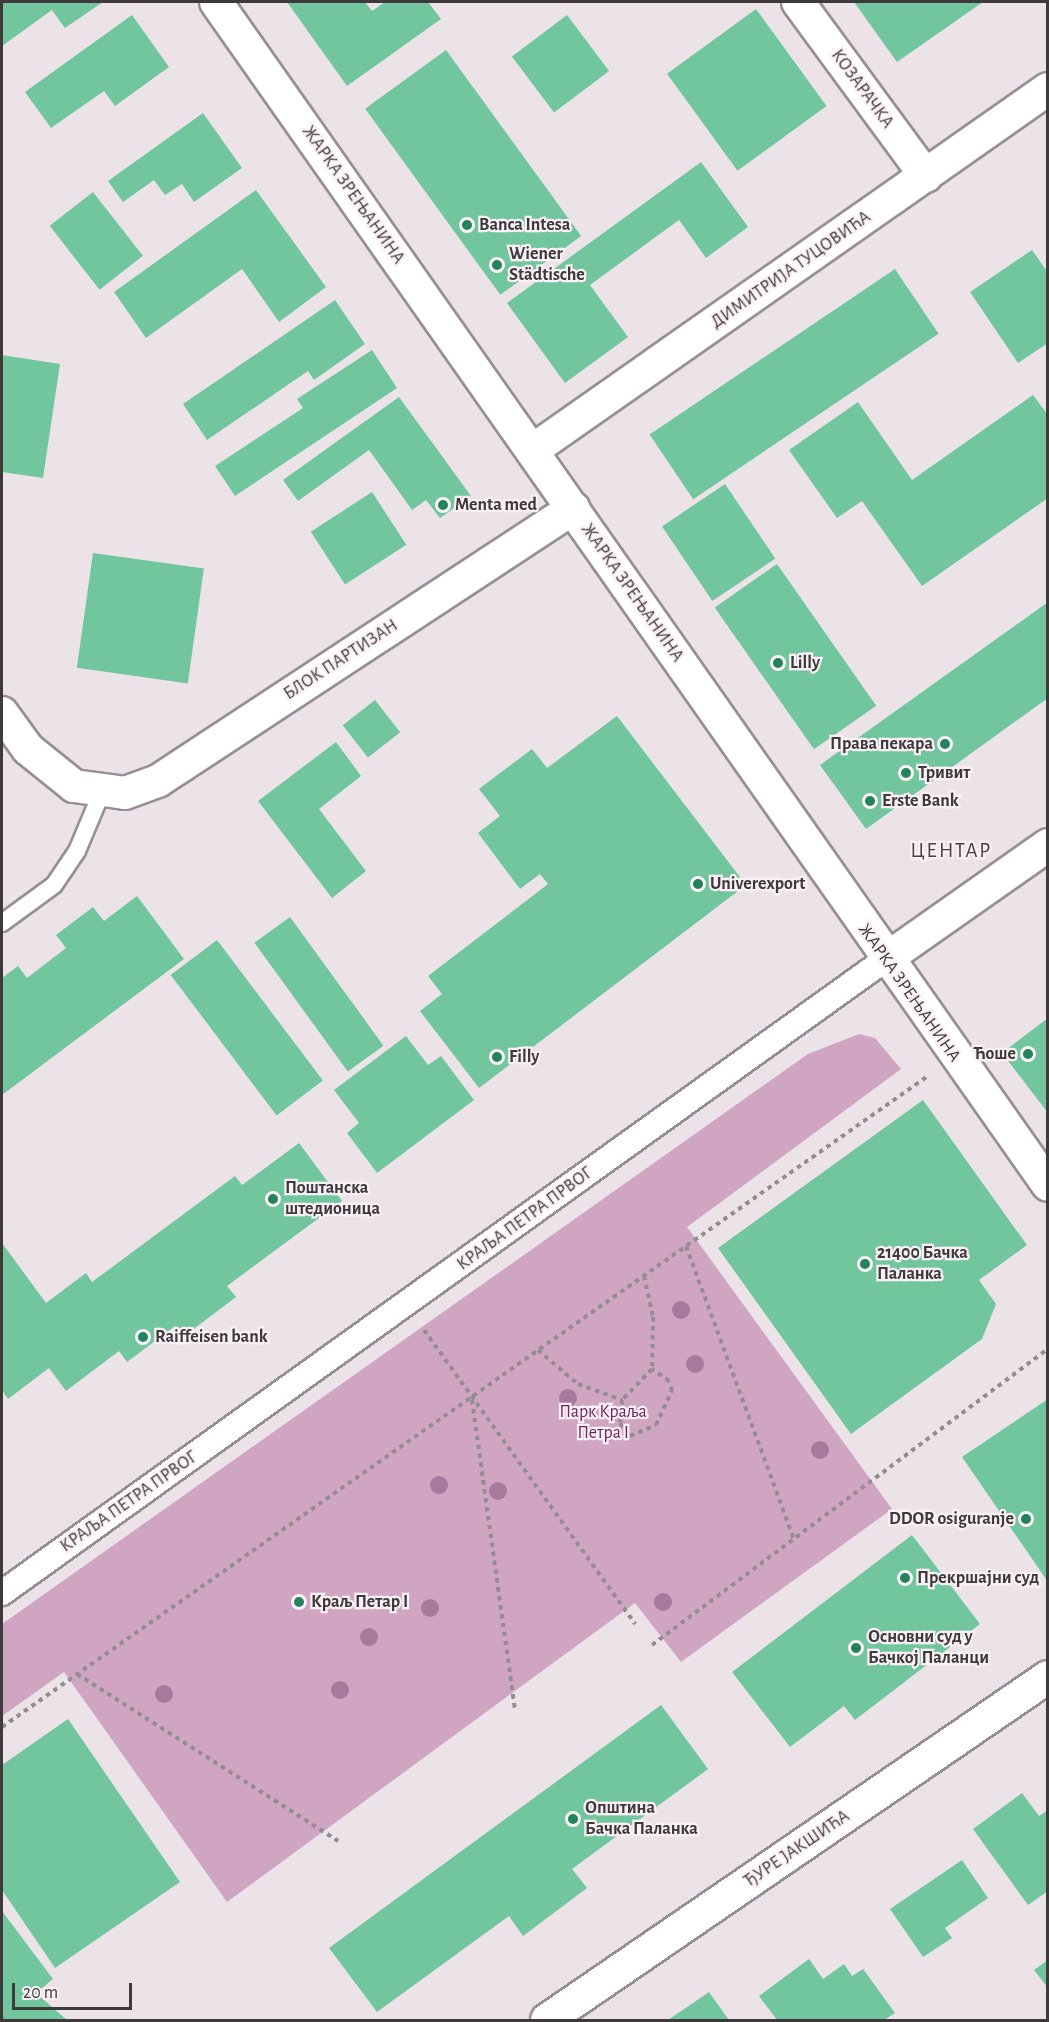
<!DOCTYPE html>
<meta charset="utf-8">
<style>
body{margin:0}
#map{position:relative;width:1049px;height:2022px;overflow:hidden;background:#ece3e9;font-family:"Alegreya Sans",sans-serif}
div>[style]{position:absolute}
[style*='--x']{left:calc(var(--x)*1px);top:calc(var(--y)*1px);width:calc(var(--w)*1px);rotate:calc(var(--a)*1deg)}
.green>*{inset:0;background:#d0a5c2}
.building>*{inset:0;background:#72c69d;transform-origin:0 0}
.path>*{height:4px;margin-top:-2px;transform-origin:0;background:repeating-linear-gradient(90deg,#938d91 0 4.5px,transparent 0 9px)}
.roads{filter:drop-shadow(2px 0 #988f95) drop-shadow(-2px 0 #988f95) drop-shadow(0 2px #988f95) drop-shadow(0 -2px #988f95)}
.service>*{height:16px;margin:-8px;padding:0 8px;transform-origin:8px;border-radius:8px;background:#fff}
.pedestrian>*{height:24px;margin:-12px;padding:0 12px;transform-origin:12px;border-radius:12px;background:#fff}
.minor>*{height:32px;margin:-16px;padding:0 16px;transform-origin:16px;border-radius:16px;background:#fff}
.trees>*{width:18px;height:18px;margin:-9px;border-radius:50%;background:#a8799d}
.dots>*{width:16px;height:16px;translate:-50% -50%;box-sizing:border-box;border:3px solid #faf1f6;border-radius:50%}
span{translate:-50% -50%;white-space:nowrap;text-align:center;line-height:1.15;-webkit-text-stroke:4.5px #faf1f6;paint-order:stroke}
.street-label{font-size:18px;color:#3e3a3c}
.poi-label{font-size:18px;color:#3e3a3c;font-weight:700}
.left{translate:0 -50%;text-align:left}
.right{translate:-100% -50%;text-align:right}
.park-label{font-size:18px;color:#71225f}
.quarter-label{font-size:21px;color:#463f44;letter-spacing:1.5px}
.frame{position:absolute;inset:0;border:3px solid #3e3a3c;pointer-events:none}
.scale{position:absolute;left:12px;top:1983px;width:120px;height:27px;box-sizing:border-box;border:3px solid #3e3a3c;border-top:0;padding-left:8px;font-size:18px;line-height:21px;white-space:nowrap;color:#3e3a3c;-webkit-text-stroke:4px #faf1f6;paint-order:stroke}
</style>
<div id="map">
<div class="green">
<div style="clip-path:polygon(859px 1034px,875px 1038px,901px 1069px,687px 1227px,892px 1509px,681px 1662px,635px 1603px,227px 1902px,64px 1672px,2px 1716px,2px 1624px,808px 1054px)"></div>
</div>
<div class="building">
<div style="clip-path:polygon(2px 2px,103px 2px,65px 28px,52px 10px,2px 46px)"></div>
<div style="clip-path:polygon(287px 2px,365px 2px,372px 11px,385px 2px,428px 2px,441px 19px,347px 86px)"></div>
<div style="clip-path:polygon(854px 2px,983px 2px,897px 62px)"></div>
<div style="left:756px;top:9px;width:120px;height:110px;rotate:54deg"></div>
<div style="clip-path:polygon(132px 15px,169px 67px,115px 106px,104px 91px,51px 128px,25px 92px)"></div>
<div style="left:567px;top:15px;width:70px;height:69px;rotate:53deg"></div>
<div style="left:446px;top:50px;width:230px;height:100px;rotate:54deg"></div>
<div style="clip-path:polygon(203px 113px,242px 168px,194px 202px,182px 184px,165px 195px,154px 180px,123px 202px,108px 181px)"></div>
<div style="clip-path:polygon(701px 162px,748px 227px,706px 258px,679px 220px,590px 285px,628px 337px,565px 383px,507px 303px)"></div>
<div style="clip-path:polygon(256px 190px,326px 287px,279px 322px,242px 269px,146px 338px,114px 292px)"></div>
<div style="left:93px;top:192px;width:81px;height:55px;rotate:52deg"></div>
<div style="clip-path:polygon(1032px 250px,1048px 273px,1048px 343px,1018px 363px,970px 292px)"></div>
<div style="left:895px;top:269px;width:78px;height:296px;rotate:56deg"></div>
<div style="clip-path:polygon(335px 300px,365px 344px,314px 380px,308px 371px,207px 440px,183px 404px)"></div>
<div style="clip-path:polygon(372px 350px,397px 388px,235px 496px,215px 466px,303px 408px,297px 399px)"></div>
<div style="clip-path:polygon(2px 355px,60px 364px,43px 478px,2px 472px)"></div>
<div style="clip-path:polygon(1033px 395px,1048px 415px,1048px 498px,922px 586px,862px 501px,837px 518px,789px 450px,858px 402px,912px 480px)"></div>
<div style="clip-path:polygon(399px 397px,471px 496px,440px 518px,426px 500px,412px 510px,369px 450px,298px 501px,283px 480px)"></div>
<div style="left:725px;top:484px;width:90px;height:76px;rotate:56deg"></div>
<div style="left:372px;top:492px;width:63px;height:73px;rotate:57deg"></div>
<div style="left:93px;top:553px;width:112px;height:116px;rotate:8deg"></div>
<div style="left:777px;top:564px;width:173px;height:76px;rotate:55deg"></div>
<div style="clip-path:polygon(1048px 602px,1048px 698px,866px 829px,820px 765px)"></div>
<div style="left:375px;top:700px;width:41px;height:41px;rotate:52deg"></div>
<div style="clip-path:polygon(617px 716px,746px 885px,479px 1088px,420px 1011px,442px 994px,428px 976px,548px 884px,540px 874px,520px 889px,478px 833px,500px 816px,479px 789px,532px 749px,547px 768px)"></div>
<div style="clip-path:polygon(336px 742px,361px 776px,319px 809px,366px 871px,332px 898px,258px 801px)"></div>
<div style="clip-path:polygon(137px 896px,184px 959px,2px 1095px,2px 978px,18px 966px,27px 978px,66px 948px,56px 935px,93px 907px,104px 921px)"></div>
<div style="left:290px;top:917px;width:159px;height:44px;rotate:54deg"></div>
<div style="left:217px;top:940px;width:176px;height:58px;rotate:53deg"></div>
<div style="clip-path:polygon(1048px 1018px,1048px 1113px,1002px 1053px)"></div>
<div style="clip-path:polygon(406px 1036px,428px 1065px,441px 1056px,474px 1100px,377px 1173px,347px 1133px,359px 1123px,334px 1090px)"></div>
<div style="clip-path:polygon(923px 1100px,1027px 1245px,979px 1280px,996px 1304px,982px 1339px,851px 1434px,718px 1248px)"></div>
<div style="clip-path:polygon(299px 1143px,342px 1201px,227px 1286px,236px 1297px,183px 1337px,175px 1326px,127px 1362px,119px 1351px,66px 1391px,49px 1368px,8px 1399px,2px 1390px,2px 1243px,46px 1303px,86px 1273px,92px 1282px,235px 1176px,242px 1185px)"></div>
<div style="clip-path:polygon(1048px 1399px,1048px 1582px,962px 1457px)"></div>
<div style="clip-path:polygon(912px 1535px,980px 1624px,855px 1720px,844px 1706px,790px 1747px,732px 1672px)"></div>
<div style="clip-path:polygon(661px 1705px,708px 1769px,572px 1869px,587px 1888px,523px 1936px,509px 1916px,377px 2012px,329px 1948px)"></div>
<div style="clip-path:polygon(68px 1719px,180px 1882px,55px 1968px,2px 1890px,2px 1765px)"></div>
<div style="clip-path:polygon(1022px 1793px,1039px 1816px,1048px 1810px,1048px 1891px,1028px 1905px,973px 1829px)"></div>
<div style="clip-path:polygon(962px 1860px,988px 1898px,945px 1928px,952px 1938px,923px 1957px,890px 1909px)"></div>
<div style="clip-path:polygon(2px 1911px,53px 1979px,36px 1993px,67px 2020px,2px 2020px)"></div>
<div style="clip-path:polygon(809px 1959px,823px 1979px,844px 1964px,852px 1976px,863px 1969px,895px 2013px,884px 2020px,777px 2020px,759px 1996px)"></div>
<div style="clip-path:polygon(1048px 1960px,1048px 1988px,1034px 1970px)"></div>
<div style="clip-path:polygon(709px 1992px,729px 2020px,668px 2020px,693px 2003px)"></div>
</div>
<div class="path">
<div style="--x:686;--y:1246;--w:312;--a:69.8"></div>
<div style="--x:644;--y:1276;--w:42;--a:77.6"></div>
<div style="--x:653;--y:1317;--w:52;--a:91.1"></div>
<div style="--x:424;--y:1330;--w:362;--a:54.3"></div>
<div style="--x:538;--y:1350;--w:52;--a:40.4"></div>
<div style="--x:578;--y:1384;--w:47;--a:20"></div>
<div style="--x:622;--y:1400;--w:23;--a:95"></div>
<div style="--x:620;--y:1423;--w:16;--a:52"></div>
<div style="--x:630;--y:1436;--w:28;--a:-23"></div>
<div style="--x:656;--y:1425;--w:38;--a:-65"></div>
<div style="--x:672;--y:1391;--w:10;--a:-107"></div>
<div style="--x:669;--y:1381;--w:21;--a:-145"></div>
<div style="--x:652;--y:1369;--w:43;--a:134.1"></div>
<div style="--x:472;--y:1400;--w:314;--a:82.1"></div>
<div style="--x:652;--y:1645;--w:494;--a:-36.8"></div>
<div style="--x:77;--y:1674;--w:310;--a:32.6"></div>
<div style="--x:2;--y:1727;--w:1132;--a:-35.11"></div>
</div>
<div class="roads">
<div class="service">
<div style="--x:2;--y:923;--w:64;--a:-36.2"></div>
<div style="--x:54;--y:885;--w:41;--a:-55.9"></div>
<div style="--x:77;--y:851;--w:62;--a:-67.2"></div>
</div>
<div class="pedestrian">
<div style="--x:2;--y:1593;--w:1088;--a:-35.65"></div>
</div>
<div class="minor">
<div style="--x:216;--y:2;--w:1446;--a:54.88"></div>
<div style="--x:798;--y:2;--w:216;--a:53.7"></div>
<div style="--x:533;--y:450;--w:629;--a:-35.03"></div>
<div style="--x:2;--y:713;--w:44;--a:54.2"></div>
<div style="--x:28;--y:749;--w:59;--a:38.8"></div>
<div style="--x:74;--y:786;--w:51;--a:7.8"></div>
<div style="--x:125;--y:793;--w:35;--a:-20"></div>
<div style="--x:158;--y:781;--w:497;--a:-33.3"></div>
<div style="--x:886;--y:959;--w:198;--a:-35.1"></div>
<div style="--x:547;--y:2020;--w:607;--a:-34.4"></div>
</div>
</div>
<div class="trees">
<div style="left:681px;top:1310px"></div>
<div style="left:695px;top:1364px"></div>
<div style="left:568px;top:1398px"></div>
<div style="left:820px;top:1450px"></div>
<div style="left:439px;top:1485px"></div>
<div style="left:498px;top:1491px"></div>
<div style="left:663px;top:1602px"></div>
<div style="left:430px;top:1608px"></div>
<div style="left:369px;top:1637px"></div>
<div style="left:340px;top:1690px"></div>
<div style="left:164px;top:1694px"></div>
</div>
<div class="dots">
<div style="left:467px;top:225px;background:#22835c"></div>
<div style="left:497px;top:265px;background:#22835c"></div>
<div style="left:443px;top:505px;background:#22835c"></div>
<div style="left:778px;top:663px;background:#22835c"></div>
<div style="left:945px;top:744px;background:#22835c"></div>
<div style="left:906px;top:773px;background:#22835c"></div>
<div style="left:870px;top:801px;background:#22835c"></div>
<div style="left:698px;top:884px;background:#22835c"></div>
<div style="left:1028px;top:1054px;background:#22835c"></div>
<div style="left:497px;top:1057px;background:#22835c"></div>
<div style="left:273px;top:1199px;background:#22835c"></div>
<div style="left:865px;top:1264px;background:#22835c"></div>
<div style="left:143px;top:1337px;background:#22835c"></div>
<div style="left:1026px;top:1519px;background:#22835c"></div>
<div style="left:905px;top:1578px;background:#22835c"></div>
<div style="left:299px;top:1602px;background:#22835c"></div>
<div style="left:856px;top:1648px;background:#22835c"></div>
<div style="left:573px;top:1819px;background:#22835c"></div>
</div>
<div class="street-label">
<span style="left:862px;top:89px;rotate:54deg">КОЗАРАЧКА</span>
<span style="left:353px;top:195px;rotate:55deg">ЖАРКА ЗРЕЊАНИНА</span>
<span style="left:791px;top:270px;rotate:-35deg">ДИМИТРИЈА ТУЦОВИЋА</span>
<span style="left:632px;top:593px;rotate:55deg">ЖАРКА ЗРЕЊАНИНА</span>
<span style="left:341px;top:660px;rotate:-33deg">БЛОК ПАРТИЗАН</span>
<span style="left:909px;top:993px;rotate:55deg">ЖАРКА ЗРЕЊАНИНА</span>
<span style="left:525px;top:1219px;rotate:-36deg">КРАЉА ПЕТРА ПРВОГ</span>
<span style="left:129px;top:1502px;rotate:-35deg">КРАЉА ПЕТРА ПРВОГ</span>
<span style="left:797px;top:1849px;rotate:-34deg">ЂУРЕ ЈАКШИЋА</span>
</div>
<div class="poi-label">
<span class="left" style="left:479px;top:225px">Banca Intesa</span>
<span class="left" style="left:509px;top:265px">Wiener<br>Städtische</span>
<span class="left" style="left:455px;top:505px">Menta med</span>
<span class="left" style="left:790px;top:663px">Lilly</span>
<span class="right" style="left:933px;top:744px">Права пекара</span>
<span class="left" style="left:918px;top:773px">Тривит</span>
<span class="left" style="left:882px;top:801px">Erste Bank</span>
<span class="left" style="left:710px;top:884px">Univerexport</span>
<span class="right" style="left:1016px;top:1054px">Ћоше</span>
<span class="left" style="left:509px;top:1057px">Filly</span>
<span class="left" style="left:285px;top:1199px">Поштанска<br>штедионица</span>
<span class="left" style="left:877px;top:1264px">21400 Бачка<br>Паланка</span>
<span class="left" style="left:155px;top:1337px">Raiffeisen bank</span>
<span class="right" style="left:1014px;top:1519px">DDOR osiguranje</span>
<span class="left" style="left:917px;top:1578px">Прекршајни суд</span>
<span class="left" style="left:311px;top:1602px">Краљ Петар I</span>
<span class="left" style="left:868px;top:1648px">Основни суд у<br>Бачкој Паланци</span>
<span class="left" style="left:585px;top:1819px">Општина<br>Бачка Паланка</span>
</div>
<div class="park-label">
<span style="left:603px;top:1423px">Парк Краља<br>Петра I</span>
</div>
<div class="quarter-label">
<span style="left:951px;top:851px">ЦЕНТАР</span>
</div>
<div class="frame"></div>
<div class="scale">20 m</div>
</div>
